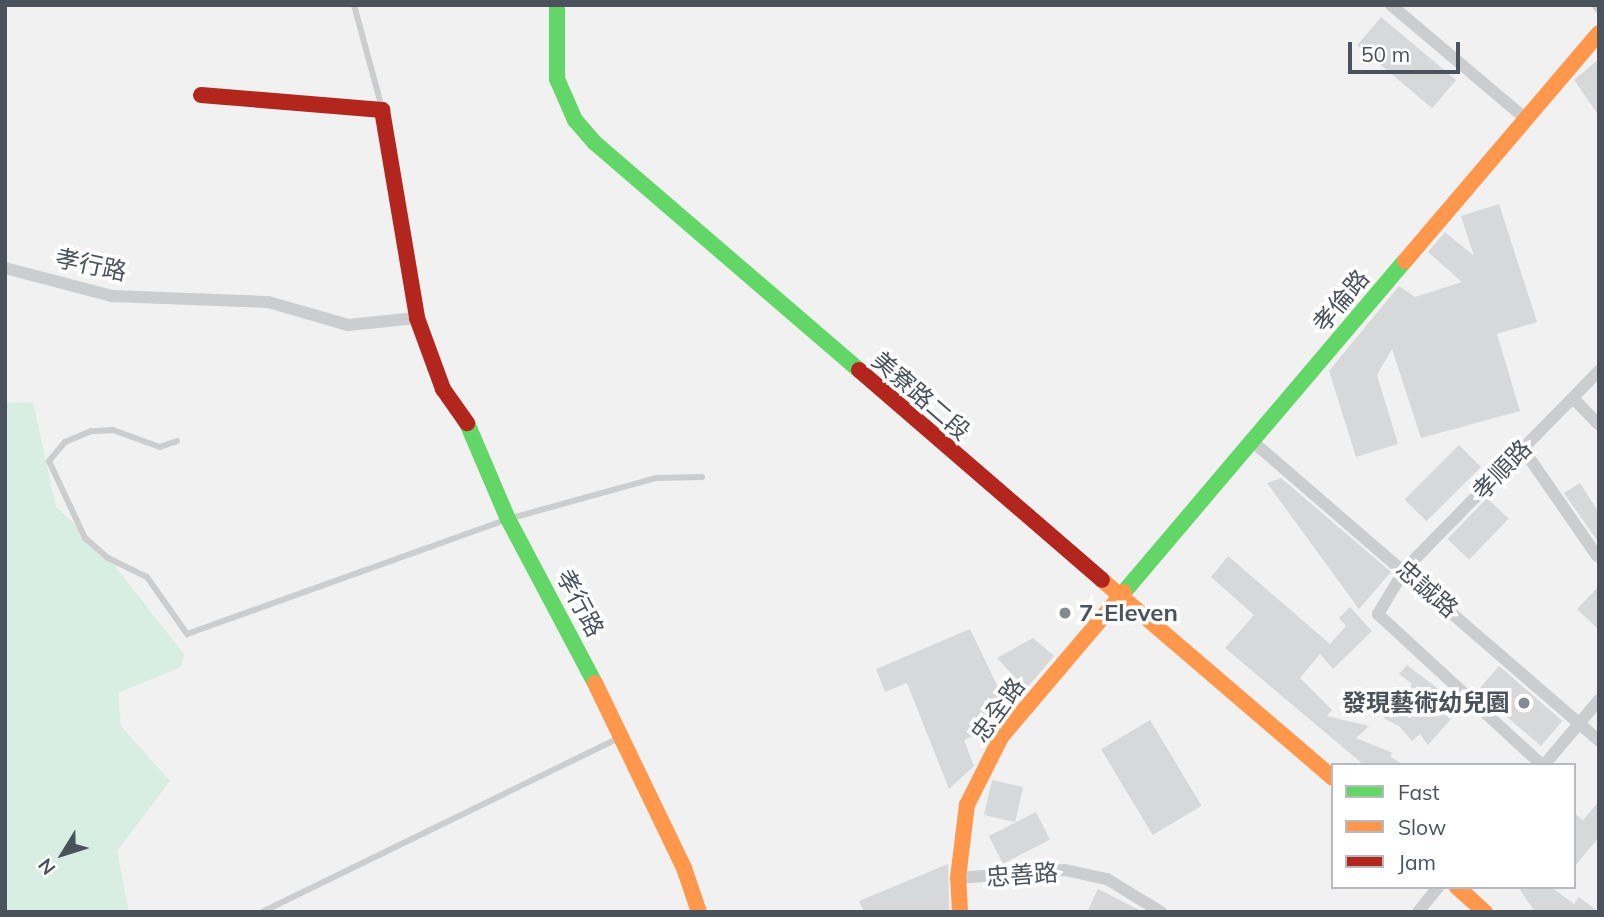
<!DOCTYPE html>
<meta charset="utf-8">
<style>
body{margin:0}
#map{position:relative;width:1604px;height:917px;overflow:hidden;background:#f1f1f1;font-family:Mulish,"Noto Sans TC",sans-serif}
div>[style]{position:absolute}
[style*='--x']{left:calc(var(--x)*1px);top:calc(var(--y)*1px);width:calc(var(--w)*1px);rotate:calc(var(--a)*1deg)}
.green>*{inset:0;background:#d8eee2}
.building>*{inset:0;background:#d7d8da;transform-origin:0 0}
.lane>*{height:6px;margin:-3px;padding:0 3px;transform-origin:3px;border-radius:3px;background:#cbcdcf}
.street>*{height:12px;margin:-6px;padding:0 6px;transform-origin:6px;border-radius:6px;background:#cbcdcf}
.fast>*{height:16px;margin:-8px;padding:0 8px;transform-origin:8px;border-radius:8px;background:#63d668}
.slow>*{height:16px;margin:-8px;padding:0 8px;transform-origin:8px;border-radius:8px;background:#ff974d}
.jam>*{height:16px;margin:-8px;padding:0 8px;transform-origin:8px;border-radius:8px;background:#b3261e}
.dots>*{width:19px;height:19px;translate:-50% -50%;box-sizing:border-box;border:4px solid #fff;border-radius:50%}
span{translate:-50% -50%;white-space:nowrap;text-align:center;line-height:1.15;-webkit-text-stroke:7px #fff;paint-order:stroke}
.street-label{font-size:24px;color:#4a525c}
.poi-label{font-size:24px;color:#4a525c;font-weight:700}
.left{translate:0 -50%;text-align:left}
.right{translate:-100% -50%;text-align:right}
.frame{position:absolute;inset:0;border:7px solid #4a525c;pointer-events:none}
.legend{position:absolute;left:1331px;top:763px;width:245px;height:126px;box-sizing:border-box;background:#fff;border:2px solid #b7babe;margin:0;padding:9px 12px;list-style:none;font-size:21px;color:#4a525c}
.legend li{display:flex;align-items:center;gap:14px;height:35px}
.legend b{width:35px;border:2px solid #b7babe}
.north{position:absolute;left:28px;top:819px;width:70px;height:70px;-webkit-text-stroke:5px #fff;paint-order:stroke;rotate:232deg;font-size:19px;font-weight:700;line-height:28px;text-align:center;color:#4a525c}
.north::after{content:'';display:block;margin:auto;width:24px;height:32px;background:#4a525c;clip-path:polygon(50% 0,100% 100%,50% 72%,0 100%)}
.scale{position:absolute;left:1348px;top:42px;width:112px;height:32px;box-sizing:border-box;border:4px solid #4a525c;border-top:0;padding-left:9px;font-size:21px;line-height:24px;white-space:nowrap;color:#4a525c;-webkit-text-stroke:5px #fff;paint-order:stroke}
</style>
<div id="map">
<div class="green">
<div style="clip-path:polygon(33px 402px,56px 507px,100px 547px,184px 654px,181px 667px,118px 693px,121px 726px,170px 781px,117px 851px,129px 912px,5px 912px,5px 403px)"></div>
</div>
<div class="building">
<div style="left:1381px;top:17px;width:98px;height:37px;rotate:40deg"></div>
<div style="clip-path:polygon(1599px 59px,1599px 116px,1574px 80px)"></div>
<div style="clip-path:polygon(1499px 204px,1537px 322px,1497px 334px,1520px 411px,1421px 438px,1392px 349px,1377px 375px,1398px 444px,1356px 457px,1329px 371px,1399px 286px,1415px 297px,1462px 282px,1428px 252px,1445px 232px,1474px 256px,1461px 216px)"></div>
<div style="left:1459px;top:445px;width:31px;height:77px;rotate:45deg"></div>
<div style="clip-path:polygon(1281px 478px,1391px 572px,1359px 609px,1267px 483px)"></div>
<div style="clip-path:polygon(1580px 483px,1599px 513px,1599px 543px,1564px 493px)"></div>
<div style="left:1487px;top:498px;width:30px;height:57px;rotate:44deg"></div>
<div style="clip-path:polygon(1228px 556px,1330px 644px,1346px 626px,1339px 618px,1350px 607px,1372px 631px,1333px 669px,1320px 654px,1300px 678px,1332px 710px,1327px 716px,1369px 726px,1356px 738px,1393px 753px,1390px 756px,1403px 765px,1364px 765px,1225px 648px,1254px 615px,1211px 577px)"></div>
<div style="clip-path:polygon(1599px 586px,1599px 630px,1577px 609px)"></div>
<div style="clip-path:polygon(970px 629px,1009px 710px,997px 724px,964px 740px,974px 766px,949px 789px,907px 683px,885px 692px,876px 669px)"></div>
<div style="clip-path:polygon(1033px 638px,1054px 656px,1026px 689px,997px 658px)"></div>
<div style="clip-path:polygon(1407px 665px,1445px 694px,1436px 701px,1452px 718px,1428px 745px,1420px 734px,1412px 741px,1399px 726px,1383px 718px,1412px 684px,1399px 674px)"></div>
<div style="left:1499px;top:666px;width:84px;height:33px;rotate:41deg"></div>
<div style="left:1150px;top:720px;width:100px;height:57px;rotate:59deg"></div>
<div style="left:992px;top:780px;width:32px;height:36px;rotate:13deg"></div>
<div style="clip-path:polygon(1599px 801px,1599px 837px,1574px 867px,1574px 813px,1583px 820px)"></div>
<div style="left:1036px;top:812px;width:31px;height:53px;rotate:63deg"></div>
<div style="clip-path:polygon(948px 864px,949px 912px,864px 912px,859px 901px)"></div>
<div style="clip-path:polygon(1518px 887px,1551px 887px,1574px 904px,1579px 897px,1599px 912px,1535px 912px)"></div>
<div style="clip-path:polygon(1098px 889px,1143px 912px,1087px 912px)"></div>
</div>
<div class="lane">
<div style="--x:354;--y:5;--w:107;--a:74.8"></div>
<div style="--x:177;--y:441;--w:18;--a:161"></div>
<div style="--x:160;--y:447;--w:50;--a:-160.1"></div>
<div style="--x:113;--y:430;--w:22;--a:177"></div>
<div style="--x:91;--y:431;--w:28;--a:157"></div>
<div style="--x:65;--y:442;--w:25;--a:130"></div>
<div style="--x:49;--y:461;--w:85;--a:64.9"></div>
<div style="--x:85;--y:538;--w:30;--a:41"></div>
<div style="--x:108;--y:558;--w:43;--a:26"></div>
<div style="--x:147;--y:577;--w:70;--a:54.9"></div>
<div style="--x:187;--y:634;--w:341;--a:-19.7"></div>
<div style="--x:508;--y:519;--w:154;--a:-15.5"></div>
<div style="--x:656;--y:478;--w:46;--a:-1.2"></div>
<div style="--x:262;--y:912;--w:397;--a:-26"></div>
</div>
<div class="street">
<div style="--x:1391;--y:5;--w:177;--a:40.2"></div>
<div style="--x:1598;--y:5;--w:2;--a:63"></div>
<div style="--x:5;--y:268;--w:111;--a:14.7"></div>
<div style="--x:112;--y:296;--w:156;--a:2.2"></div>
<div style="--x:268;--y:302;--w:83;--a:16"></div>
<div style="--x:348;--y:325;--w:69;--a:-5.8"></div>
<div style="--x:1573;--y:398;--w:37;--a:46"></div>
<div style="--x:1252;--y:441;--w:459;--a:40.8"></div>
<div style="--x:1523;--y:449;--w:130;--a:55.3"></div>
<div style="--x:1542;--y:765;--w:223;--a:-137.4"></div>
<div style="--x:1378;--y:614;--w:52;--a:-59"></div>
<div style="--x:1405;--y:569;--w:277;--a:-45.6"></div>
<div style="--x:1544;--y:765;--w:85;--a:-49.8"></div>
<div style="--x:958;--y:878;--w:107;--a:-4.3"></div>
<div style="--x:1065;--y:870;--w:43;--a:12.1"></div>
<div style="--x:1107;--y:879;--w:63;--a:31.4"></div>
<div style="--x:1418;--y:912;--w:32;--a:-51"></div>
</div>
<div class="fast">
<div style="--x:557;--y:5;--w:74;--a:90"></div>
<div style="--x:557;--y:79;--w:45;--a:66.3"></div>
<div style="--x:575;--y:120;--w:30;--a:49"></div>
<div style="--x:595;--y:143;--w:348;--a:40.7"></div>
<div style="--x:467;--y:423;--w:104;--a:66.9"></div>
<div style="--x:508;--y:519;--w:186;--a:62.1"></div>
<div style="--x:1124;--y:592;--w:434;--a:-49.7"></div>
</div>
<div class="slow">
<div style="--x:1405;--y:261;--w:299;--a:-49.6"></div>
<div style="--x:1102;--y:580;--w:304;--a:40.6"></div>
<div style="--x:595;--y:683;--w:205;--a:64.3"></div>
<div style="--x:684;--y:868;--w:46;--a:71.2"></div>
<div style="--x:1457;--y:887;--w:38;--a:42"></div>
<div style="--x:960;--y:912;--w:34;--a:-93"></div>
<div style="--x:958;--y:878;--w:74;--a:-83"></div>
<div style="--x:967;--y:805;--w:76;--a:-63.4"></div>
<div style="--x:1001;--y:737;--w:190;--a:-49.7"></div>
</div>
<div class="jam">
<div style="--x:201;--y:95;--w:182;--a:4.7"></div>
<div style="--x:382;--y:110;--w:211;--a:80.4"></div>
<div style="--x:417;--y:318;--w:76;--a:69.9"></div>
<div style="--x:443;--y:389;--w:42;--a:54.8"></div>
<div style="--x:859;--y:370;--w:321;--a:40.8"></div>
</div>
<div class="dots">
<div style="left:1065px;top:613px;background:#848a90"></div>
<div style="left:1524px;top:703px;background:#848a90"></div>
</div>
<div class="street-label">
<span style="left:91px;top:265px;rotate:12deg">孝行路</span>
<span style="left:1341px;top:301px;rotate:-50deg">孝倫路</span>
<span style="left:921px;top:396px;rotate:41deg">美寮路二段</span>
<span style="left:1502px;top:470px;rotate:-46deg">孝順路</span>
<span style="left:1427px;top:589px;rotate:41deg">忠誠路</span>
<span style="left:580px;top:603px;rotate:62deg">孝行路</span>
<span style="left:998px;top:710px;rotate:-54deg">忠全路</span>
<span style="left:1022px;top:875px;rotate:-4deg">忠善路</span>
</div>
<div class="poi-label">
<span class="left" style="left:1079px;top:613px">7-Eleven</span>
<span class="right" style="left:1510px;top:703px">發現藝術幼兒園</span>
</div>
<div class="frame"></div>
<ul class="legend">
<li><b style="height:9px;background:#63d668"></b>Fast</li>
<li><b style="height:9px;background:#ff974d"></b>Slow</li>
<li><b style="height:9px;background:#b3261e"></b>Jam</li>
</ul>
<div class="north">N</div>
<div class="scale">50 m</div>
</div>
